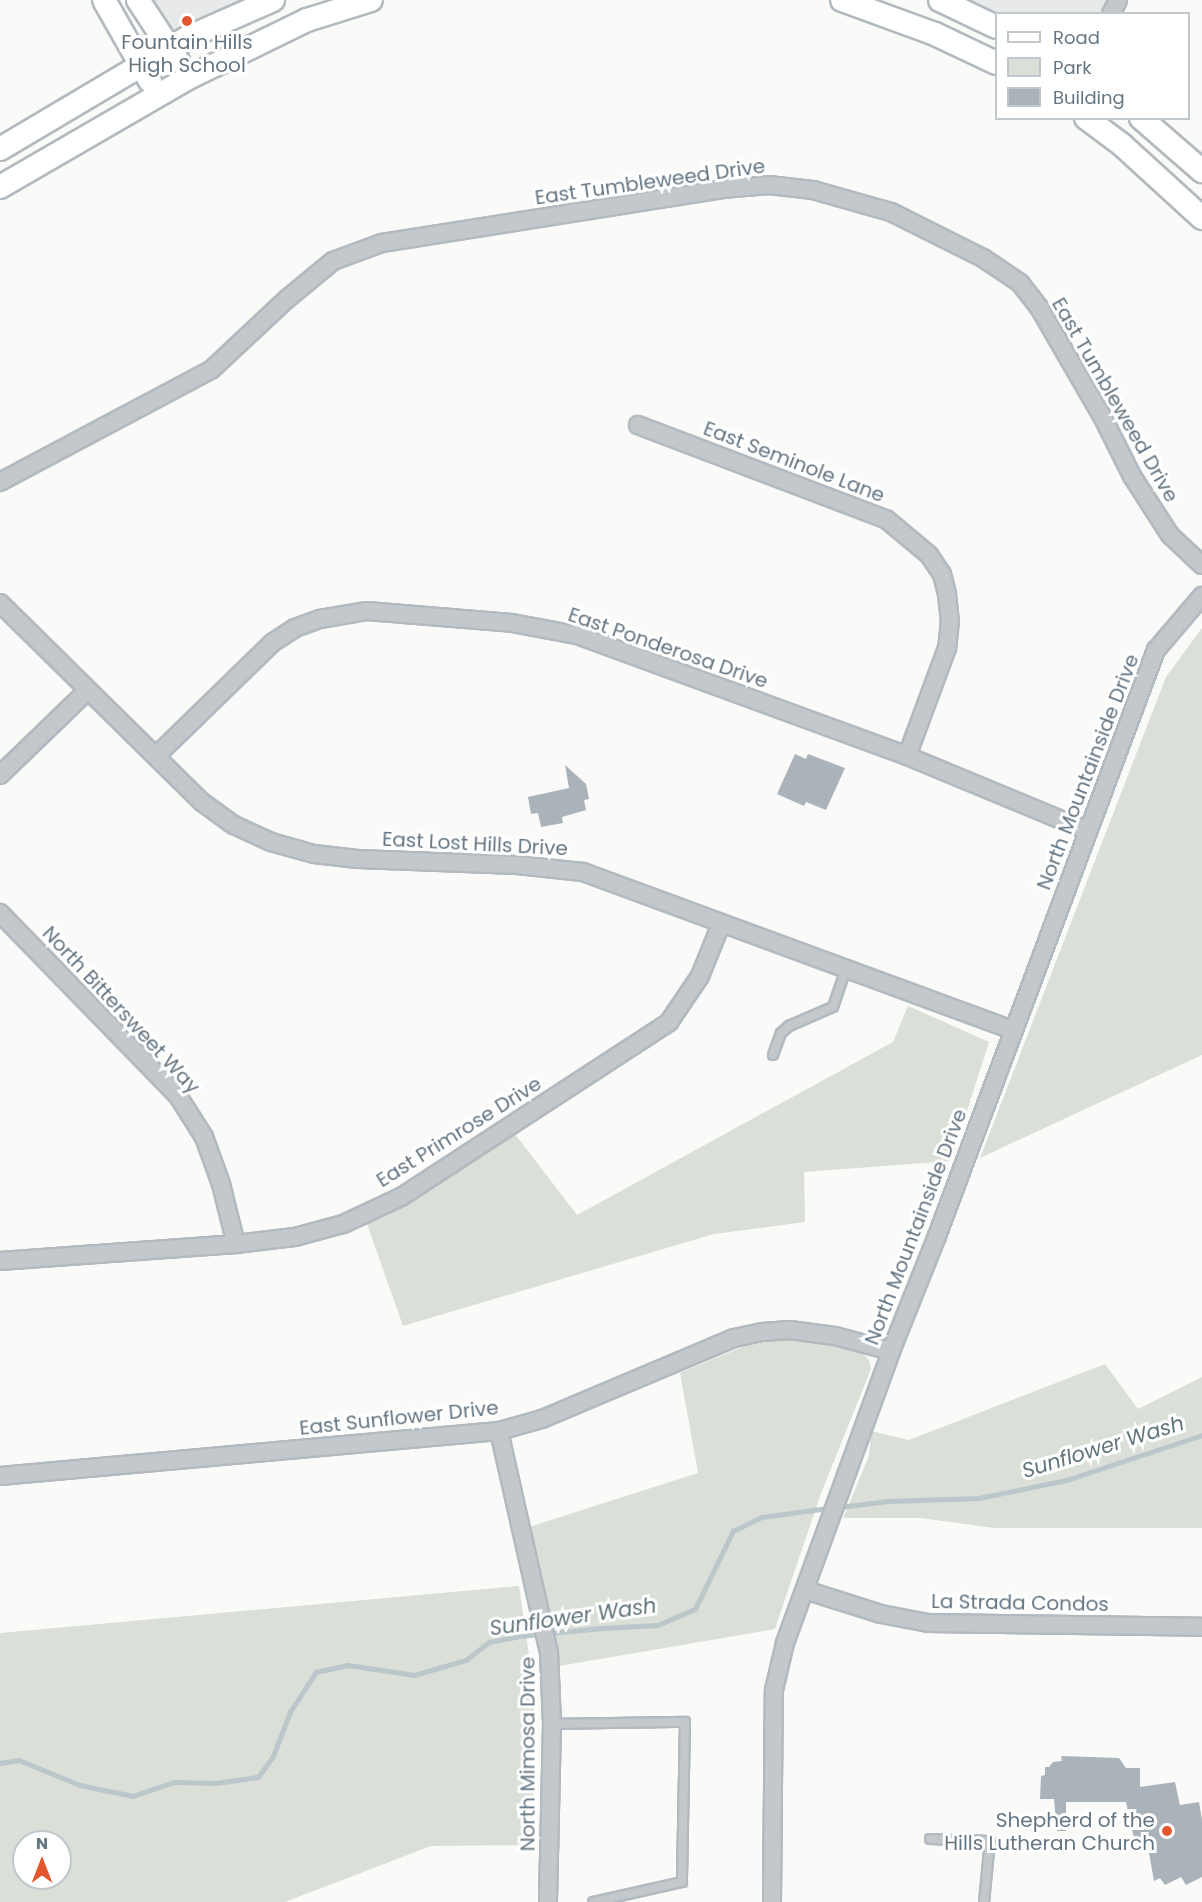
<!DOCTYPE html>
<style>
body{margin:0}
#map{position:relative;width:1202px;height:1902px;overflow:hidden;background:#fafaf8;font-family:Poppins,sans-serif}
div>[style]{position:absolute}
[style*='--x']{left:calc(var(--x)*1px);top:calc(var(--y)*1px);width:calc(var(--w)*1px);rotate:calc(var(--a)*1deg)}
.built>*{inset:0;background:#e8e9e9}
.green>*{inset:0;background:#dadfd7}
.stream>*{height:4.5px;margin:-2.25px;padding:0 2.25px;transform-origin:2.25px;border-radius:2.25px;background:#bbc7cb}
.building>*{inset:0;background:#aab3b9}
.roads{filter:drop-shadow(2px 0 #b3babf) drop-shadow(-2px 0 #b3babf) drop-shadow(0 2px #b3babf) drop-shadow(0 -2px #b3babf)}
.lane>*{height:8px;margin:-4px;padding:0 4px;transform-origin:4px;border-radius:4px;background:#c3c8cc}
.street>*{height:16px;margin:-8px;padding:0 8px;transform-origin:8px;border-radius:8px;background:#c3c8cc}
.secondary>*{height:22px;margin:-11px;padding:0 11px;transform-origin:11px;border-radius:11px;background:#fff}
.dots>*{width:16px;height:16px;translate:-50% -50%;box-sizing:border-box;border:3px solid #fff;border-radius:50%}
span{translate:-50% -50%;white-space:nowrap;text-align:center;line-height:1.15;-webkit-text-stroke:6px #fff;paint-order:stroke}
.poi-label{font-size:20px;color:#657683}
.right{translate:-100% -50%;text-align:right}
.street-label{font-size:20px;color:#657683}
.water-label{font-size:21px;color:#60757c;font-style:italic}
.legend{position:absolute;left:995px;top:12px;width:195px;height:108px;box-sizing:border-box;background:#fff;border:2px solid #c1c8cd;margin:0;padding:8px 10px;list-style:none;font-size:18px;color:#657683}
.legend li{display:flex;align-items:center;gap:12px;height:30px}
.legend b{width:30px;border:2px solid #c1c8cd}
.north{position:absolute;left:12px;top:1830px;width:60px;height:60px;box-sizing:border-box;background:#fff;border:2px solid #c1c8cd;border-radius:50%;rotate:0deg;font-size:16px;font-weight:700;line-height:24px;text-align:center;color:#657683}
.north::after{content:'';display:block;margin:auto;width:21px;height:27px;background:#e4572e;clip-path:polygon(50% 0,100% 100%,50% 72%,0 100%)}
</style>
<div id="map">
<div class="built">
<div style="clip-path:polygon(138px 0,273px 0,189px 37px,160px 35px)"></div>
<div style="clip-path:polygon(940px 0,1118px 0,1111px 13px,996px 14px,996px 27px)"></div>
</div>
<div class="green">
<div style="clip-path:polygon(1202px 628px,1202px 1055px,980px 1158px,1166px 677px)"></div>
<div style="clip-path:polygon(908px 1006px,989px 1042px,951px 1161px,804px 1172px,805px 1222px,714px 1234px,403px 1326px,367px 1224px,515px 1134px,577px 1215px,893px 1042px)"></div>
<div style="clip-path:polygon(802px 1339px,844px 1347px,863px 1354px,869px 1360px,871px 1369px,820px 1496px,775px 1629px,559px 1666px,529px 1527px,698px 1473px,680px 1373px,745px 1346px,777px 1340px)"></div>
<div style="clip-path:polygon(1105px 1364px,1138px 1409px,1202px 1377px,1202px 1528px,994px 1528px,921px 1518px,843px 1518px,869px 1456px,871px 1431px,909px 1440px)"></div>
<div style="clip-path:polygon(evenodd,519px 1586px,534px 1691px,533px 1845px,431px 1846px,285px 1902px,0 1902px,0 1633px,519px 1586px,24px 1842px,60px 1842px,60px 1878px,24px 1878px,24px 1842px)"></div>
</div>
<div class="stream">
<div style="--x:840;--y:1507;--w:48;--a:-7.1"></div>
<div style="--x:888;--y:1501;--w:91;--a:-1.9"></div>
<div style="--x:979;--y:1498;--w:90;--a:-11.6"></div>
<div style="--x:1067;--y:1480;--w:142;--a:-18.4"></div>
<div style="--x:0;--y:1763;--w:19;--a:-9"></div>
<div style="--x:19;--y:1760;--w:66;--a:22.3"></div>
<div style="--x:80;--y:1785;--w:54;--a:11.7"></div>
<div style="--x:133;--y:1796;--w:43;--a:-18.9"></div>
<div style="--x:174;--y:1782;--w:42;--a:1.4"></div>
<div style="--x:216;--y:1783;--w:42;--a:-8.1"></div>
<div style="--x:258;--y:1777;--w:26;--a:-54"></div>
<div style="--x:273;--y:1756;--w:47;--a:-68.9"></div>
<div style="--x:290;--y:1712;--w:48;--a:-57"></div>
<div style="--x:316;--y:1672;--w:33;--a:-12"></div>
<div style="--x:348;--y:1665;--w:67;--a:8.6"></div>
<div style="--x:414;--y:1675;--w:54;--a:-16.1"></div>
<div style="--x:466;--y:1660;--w:29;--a:-38"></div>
<div style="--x:489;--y:1642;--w:32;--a:-11"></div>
<div style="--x:520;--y:1636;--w:82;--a:-5.6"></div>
<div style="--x:602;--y:1628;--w:56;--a:-3.1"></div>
<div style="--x:658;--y:1625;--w:40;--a:-23.4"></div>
<div style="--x:695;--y:1609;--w:87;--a:-64"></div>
<div style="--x:733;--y:1531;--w:32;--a:-26"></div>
<div style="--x:762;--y:1517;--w:68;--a:-7.7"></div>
</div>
<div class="building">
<div style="clip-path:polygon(795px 754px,806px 759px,808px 754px,845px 768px,826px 810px,806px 802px,804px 806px,777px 794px)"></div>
<div style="clip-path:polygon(565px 765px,586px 784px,589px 799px,584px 800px,586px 810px,562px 817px,563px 823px,541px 827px,538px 813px,531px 814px,528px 797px,569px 788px)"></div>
<div style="clip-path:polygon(1061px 1756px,1119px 1758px,1126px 1768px,1140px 1768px,1140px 1787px,1175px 1782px,1180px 1805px,1199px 1802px,1202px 1820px,1202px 1877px,1186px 1885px,1181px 1877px,1165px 1885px,1160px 1878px,1154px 1881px,1147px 1842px,1135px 1843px,1126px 1802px,1066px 1802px,1066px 1831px,1057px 1831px,1054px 1799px,1040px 1799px,1041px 1776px,1045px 1775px,1045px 1767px,1049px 1767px,1053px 1762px,1062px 1761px)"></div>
</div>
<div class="roads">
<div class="lane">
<div style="--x:773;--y:1055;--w:23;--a:-70"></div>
<div style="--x:781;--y:1033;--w:11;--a:-41"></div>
<div style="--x:789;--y:1026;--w:48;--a:-23.4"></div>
<div style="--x:833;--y:1007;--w:40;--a:-71.1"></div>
<div style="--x:552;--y:1724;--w:133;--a:-0.9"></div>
<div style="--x:685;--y:1722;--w:160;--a:91.1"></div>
<div style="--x:682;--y:1882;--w:91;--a:167.3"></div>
<div style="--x:930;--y:1839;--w:60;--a:1.9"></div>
<div style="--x:990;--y:1841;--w:61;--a:95.6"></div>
</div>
<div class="street">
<div style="--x:1111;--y:14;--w:16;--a:-63"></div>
<div style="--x:638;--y:425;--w:265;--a:20.8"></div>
<div style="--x:886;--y:519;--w:56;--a:39.9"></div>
<div style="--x:929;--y:555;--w:23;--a:56"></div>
<div style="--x:942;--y:574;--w:21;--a:76"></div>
<div style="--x:947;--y:594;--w:27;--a:84"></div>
<div style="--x:950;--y:621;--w:27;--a:96"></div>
<div style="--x:947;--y:648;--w:115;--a:110.3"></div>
<div style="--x:0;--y:482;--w:239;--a:-28"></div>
<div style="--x:211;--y:370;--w:104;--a:-43.1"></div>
<div style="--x:287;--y:299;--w:60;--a:-39.6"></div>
<div style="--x:333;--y:261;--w:52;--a:-20.2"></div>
<div style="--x:382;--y:243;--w:345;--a:-9"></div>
<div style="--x:723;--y:189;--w:46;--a:-5"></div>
<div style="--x:769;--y:185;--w:44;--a:6.5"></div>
<div style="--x:813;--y:190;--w:81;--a:15.8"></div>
<div style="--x:891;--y:212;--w:103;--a:26.6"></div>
<div style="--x:983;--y:258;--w:45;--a:34"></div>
<div style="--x:1020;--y:283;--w:33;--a:52"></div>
<div style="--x:1040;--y:309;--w:126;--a:60"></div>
<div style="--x:1103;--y:418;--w:65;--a:63.4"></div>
<div style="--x:1132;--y:476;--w:70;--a:57.2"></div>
<div style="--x:1170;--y:535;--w:44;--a:43.2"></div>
<div style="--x:0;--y:603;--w:284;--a:44.6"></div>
<div style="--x:202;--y:802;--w:39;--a:36"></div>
<div style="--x:234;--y:825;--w:41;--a:24.7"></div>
<div style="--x:271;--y:842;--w:45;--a:15.6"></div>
<div style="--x:314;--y:854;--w:44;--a:6.5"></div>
<div style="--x:358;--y:859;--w:159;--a:2.2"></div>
<div style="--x:517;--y:865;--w:66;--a:6.1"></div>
<div style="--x:583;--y:872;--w:459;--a:20.2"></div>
<div style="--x:156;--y:756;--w:162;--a:-44.2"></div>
<div style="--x:272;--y:643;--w:27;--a:-33"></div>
<div style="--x:295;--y:628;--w:27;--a:-20"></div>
<div style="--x:320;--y:619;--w:48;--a:-9.7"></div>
<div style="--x:367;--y:611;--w:145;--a:4.7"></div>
<div style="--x:512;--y:623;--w:66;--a:10.5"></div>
<div style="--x:577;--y:635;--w:351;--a:20.1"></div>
<div style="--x:907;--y:756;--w:196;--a:22.5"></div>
<div style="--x:0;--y:775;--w:121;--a:-44"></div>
<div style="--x:0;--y:913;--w:255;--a:45.8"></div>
<div style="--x:178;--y:1096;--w:49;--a:57.6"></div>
<div style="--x:204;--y:1137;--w:50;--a:70.1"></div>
<div style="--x:221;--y:1184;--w:62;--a:76"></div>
<div style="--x:0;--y:1261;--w:237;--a:-4.1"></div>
<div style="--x:236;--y:1244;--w:59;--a:-6.8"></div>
<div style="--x:295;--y:1237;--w:50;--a:-15.2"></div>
<div style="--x:343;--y:1224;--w:64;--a:-25"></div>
<div style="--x:401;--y:1197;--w:320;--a:-33.1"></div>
<div style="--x:669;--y:1022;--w:55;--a:-56"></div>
<div style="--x:700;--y:976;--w:56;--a:-68"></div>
<div style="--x:499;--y:1431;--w:227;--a:77.3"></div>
<div style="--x:549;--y:1652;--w:72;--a:87.6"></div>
<div style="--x:552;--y:1724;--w:178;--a:91.3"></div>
<div style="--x:0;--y:1476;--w:501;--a:-5.15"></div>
<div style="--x:499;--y:1431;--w:45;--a:-15.6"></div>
<div style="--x:542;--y:1419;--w:208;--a:-22.9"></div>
<div style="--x:734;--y:1338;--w:29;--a:-12"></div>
<div style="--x:762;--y:1332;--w:28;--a:-4"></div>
<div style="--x:790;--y:1330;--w:45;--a:7.6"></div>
<div style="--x:835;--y:1336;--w:58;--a:15"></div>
<div style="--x:805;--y:1590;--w:80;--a:17.5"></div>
<div style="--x:881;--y:1614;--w:48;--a:10.8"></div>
<div style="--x:928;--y:1623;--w:274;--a:0.8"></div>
<div style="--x:772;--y:1902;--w:212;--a:-89.5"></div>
<div style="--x:774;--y:1690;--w:48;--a:-76.8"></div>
<div style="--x:785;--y:1643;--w:311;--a:-70"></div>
<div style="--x:891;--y:1351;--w:124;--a:-68.2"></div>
<div style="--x:937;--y:1236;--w:626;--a:-69.51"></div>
<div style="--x:1156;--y:650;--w:71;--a:-49.6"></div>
</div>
<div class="secondary">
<div style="--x:104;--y:0;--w:93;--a:60.4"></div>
<div style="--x:138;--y:0;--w:73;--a:56.7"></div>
<div style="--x:842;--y:0;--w:99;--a:20.1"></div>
<div style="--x:935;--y:34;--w:68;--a:25.4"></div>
<div style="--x:940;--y:0;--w:62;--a:25.7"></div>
<div style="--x:1086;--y:118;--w:44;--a:36.6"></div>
<div style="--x:1121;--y:144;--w:110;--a:42.4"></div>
<div style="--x:1141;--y:118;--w:81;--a:41"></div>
<div style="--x:0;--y:149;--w:220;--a:-30.7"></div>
<div style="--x:189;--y:37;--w:92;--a:-23.8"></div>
<div style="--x:0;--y:187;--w:217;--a:-30.1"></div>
<div style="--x:188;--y:78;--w:132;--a:-26"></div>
<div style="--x:307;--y:20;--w:67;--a:-17.4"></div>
</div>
</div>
<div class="dots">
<div style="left:187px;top:21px;background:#e4572e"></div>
<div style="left:1167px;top:1831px;background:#e4572e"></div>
</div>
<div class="poi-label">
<span style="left:187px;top:54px">Fountain Hills<br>High School</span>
<span class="right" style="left:1155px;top:1832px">Shepherd of the<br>Hills Lutheran Church</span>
</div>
<div class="street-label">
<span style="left:650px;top:182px;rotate:-8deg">East Tumbleweed Drive</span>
<span style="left:1115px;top:400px;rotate:60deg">East Tumbleweed Drive</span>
<span style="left:794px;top:462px;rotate:21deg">East Seminole Lane</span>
<span style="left:668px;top:648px;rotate:19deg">East Ponderosa Drive</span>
<span style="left:1088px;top:772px;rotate:-69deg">North Mountainside Drive</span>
<span style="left:475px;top:844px;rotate:3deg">East Lost Hills Drive</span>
<span style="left:121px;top:1010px;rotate:47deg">North Bittersweet Way</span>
<span style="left:459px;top:1132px;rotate:-32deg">East Primrose Drive</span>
<span style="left:916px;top:1227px;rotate:-69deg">North Mountainside Drive</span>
<span style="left:399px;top:1418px;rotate:-6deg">East Sunflower Drive</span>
<span style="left:1020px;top:1603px;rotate:1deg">La Strada Condos</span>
<span style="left:528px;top:1754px;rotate:-90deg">North Mimosa Drive</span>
</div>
<div class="water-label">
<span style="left:1103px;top:1447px;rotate:-17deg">Sunflower Wash</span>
<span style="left:573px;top:1617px;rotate:-8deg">Sunflower Wash</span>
</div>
<ul class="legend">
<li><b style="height:8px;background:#fff"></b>Road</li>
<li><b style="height:16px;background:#dadfd7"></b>Park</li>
<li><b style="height:16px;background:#aab3b9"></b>Building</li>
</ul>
<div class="north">N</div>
</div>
